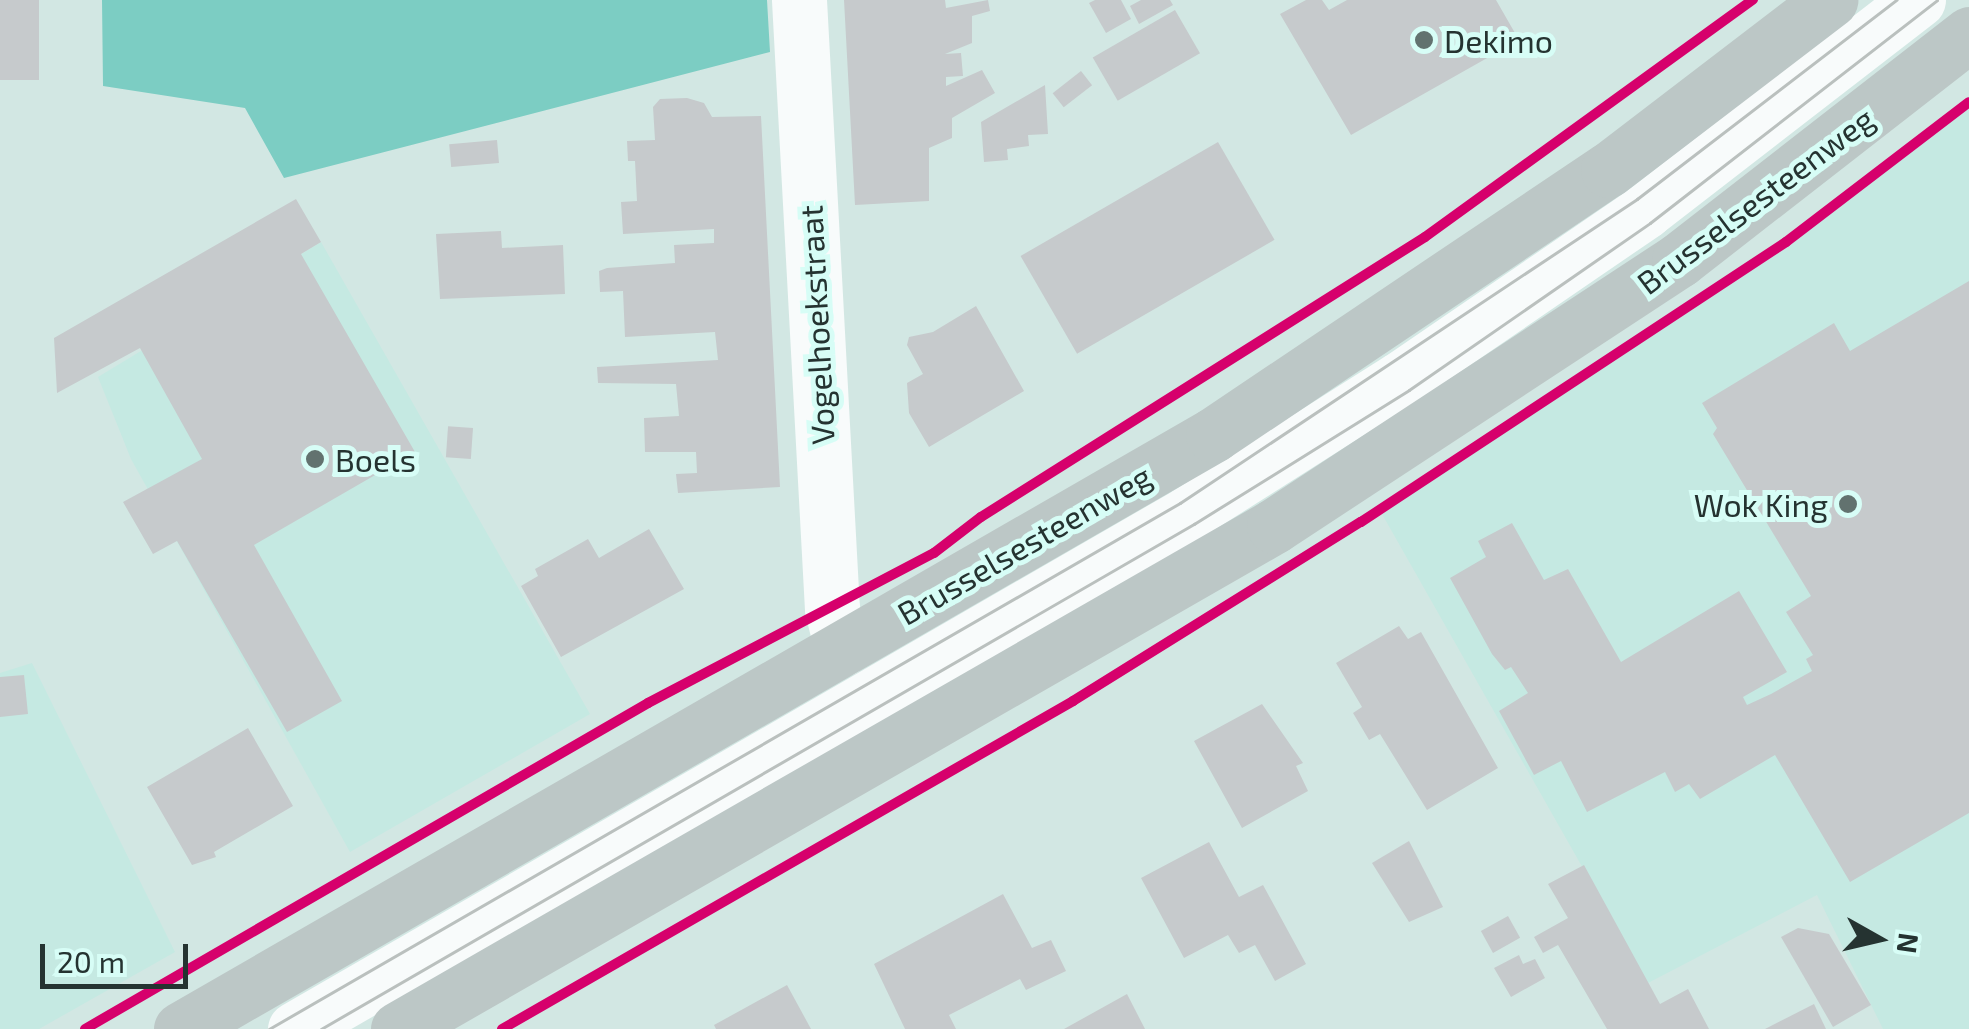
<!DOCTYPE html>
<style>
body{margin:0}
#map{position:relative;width:1969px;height:1029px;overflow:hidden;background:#d2e7e3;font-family:"Exo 2",sans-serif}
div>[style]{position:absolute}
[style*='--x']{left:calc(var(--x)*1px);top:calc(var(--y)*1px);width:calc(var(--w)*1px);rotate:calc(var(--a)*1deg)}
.built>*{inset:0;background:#c5e9e2}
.forest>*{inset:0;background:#7ccdc3}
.building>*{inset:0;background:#c6cacc;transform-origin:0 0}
.minor>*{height:55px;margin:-27.5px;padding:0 27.5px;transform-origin:27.5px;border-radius:27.5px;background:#f8fbfb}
.major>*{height:55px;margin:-27.5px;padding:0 27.5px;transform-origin:27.5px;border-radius:27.5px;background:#bcc7c6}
.tram>*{height:2.5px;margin:-1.25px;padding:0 1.25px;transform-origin:1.25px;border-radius:1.25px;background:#bac0be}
.cycleway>*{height:10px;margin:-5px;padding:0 5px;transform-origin:5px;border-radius:5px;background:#d6006c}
.dots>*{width:28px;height:28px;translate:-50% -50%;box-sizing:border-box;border:5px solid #d7fdf6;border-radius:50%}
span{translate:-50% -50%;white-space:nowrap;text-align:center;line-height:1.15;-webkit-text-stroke:10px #d7fdf6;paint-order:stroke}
.poi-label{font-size:32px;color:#253331}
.left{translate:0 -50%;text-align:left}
.right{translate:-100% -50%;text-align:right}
.street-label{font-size:32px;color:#253331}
.north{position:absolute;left:1829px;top:889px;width:100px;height:100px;-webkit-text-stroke:8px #d7fdf6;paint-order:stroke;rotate:98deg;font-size:28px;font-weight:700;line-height:40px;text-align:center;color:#253331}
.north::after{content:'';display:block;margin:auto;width:35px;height:45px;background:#253331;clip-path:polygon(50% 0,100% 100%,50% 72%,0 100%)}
.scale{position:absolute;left:40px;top:944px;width:148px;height:45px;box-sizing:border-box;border:5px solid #253331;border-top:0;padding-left:12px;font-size:30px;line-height:35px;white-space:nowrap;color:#253331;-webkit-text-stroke:8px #d7fdf6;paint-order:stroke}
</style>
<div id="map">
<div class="built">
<div style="clip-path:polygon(1969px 99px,1969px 1029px,1883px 1029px,1817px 895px,1648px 983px,1382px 514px,1816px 217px)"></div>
<div style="clip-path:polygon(321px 242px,590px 714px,350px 852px,131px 459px,98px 377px)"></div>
<div style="clip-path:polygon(32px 663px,175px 952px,39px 1029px,0 1029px,0 673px)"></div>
</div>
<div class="forest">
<div style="clip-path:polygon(102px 0,767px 0,770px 52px,284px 178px,245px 108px,103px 86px)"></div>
</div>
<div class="building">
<div style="left:0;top:0;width:39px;height:80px"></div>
<div style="clip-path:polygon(844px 0,945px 0,946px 8px,988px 0,990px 11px,972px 16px,972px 43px,945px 54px,961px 53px,963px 76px,946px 77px,946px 86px,982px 70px,995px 93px,952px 118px,952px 138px,929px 148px,929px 201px,855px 205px)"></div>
<div style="clip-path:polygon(1095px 0,1121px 0,1131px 19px,1106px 33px,1089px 3px)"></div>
<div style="clip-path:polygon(1141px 0,1170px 0,1173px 5px,1139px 24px,1130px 6px)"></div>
<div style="clip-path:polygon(1306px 0,1322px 0,1329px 10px,1347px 0,1496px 0,1519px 40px,1351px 135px,1280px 14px)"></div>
<div style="left:1175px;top:10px;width:50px;height:95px;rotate:60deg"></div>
<div style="left:1081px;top:71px;width:18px;height:36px;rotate:52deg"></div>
<div style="clip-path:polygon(1045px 85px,1048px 134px,1028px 135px,1029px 146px,1007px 149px,1008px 160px,984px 162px,981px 122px)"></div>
<div style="clip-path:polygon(687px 98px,704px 103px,712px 117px,761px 116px,780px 487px,678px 493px,676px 474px,697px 473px,696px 452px,645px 452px,644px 418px,679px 416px,676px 384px,598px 383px,597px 367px,718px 360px,715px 332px,625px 337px,623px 291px,600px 292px,599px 271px,607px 268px,675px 263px,674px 245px,714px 243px,714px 229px,623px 234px,621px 202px,637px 201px,635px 161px,628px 161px,627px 141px,655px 140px,653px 107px,660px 99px)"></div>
<div style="left:497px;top:140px;width:23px;height:48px;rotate:85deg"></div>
<div style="left:1218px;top:142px;width:113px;height:228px;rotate:60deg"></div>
<div style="clip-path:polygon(296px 199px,321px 242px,301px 254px,415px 452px,254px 545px,342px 701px,287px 732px,177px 541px,153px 554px,123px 502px,202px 459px,140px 348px,57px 393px,54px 338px)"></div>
<div style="clip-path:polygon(501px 231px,502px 248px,563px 245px,565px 294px,440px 299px,436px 234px)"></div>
<div style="clip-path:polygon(1969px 281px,1969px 813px,1850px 882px,1775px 755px,1700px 799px,1689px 784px,1675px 792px,1665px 772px,1587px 812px,1561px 761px,1534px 775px,1499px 711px,1528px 693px,1511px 667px,1505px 670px,1492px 654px,1450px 578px,1486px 557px,1478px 541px,1512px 523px,1544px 580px,1568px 569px,1621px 662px,1739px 591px,1787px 672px,1743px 697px,1747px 705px,1771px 694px,1812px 671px,1806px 659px,1813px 655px,1786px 612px,1811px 596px,1713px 434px,1717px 428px,1702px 403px,1834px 323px,1850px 351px)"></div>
<div style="clip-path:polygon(976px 306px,1024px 391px,929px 447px,909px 413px,907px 383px,923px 374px,907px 345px,909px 337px,933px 332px)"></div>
<div style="left:473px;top:428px;width:31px;height:25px;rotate:94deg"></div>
<div style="clip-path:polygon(649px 529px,684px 589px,561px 657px,521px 586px,538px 576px,535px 569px,588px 539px,599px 558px)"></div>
<div style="clip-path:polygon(1399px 626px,1408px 639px,1421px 632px,1498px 768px,1427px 810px,1380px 734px,1369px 740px,1353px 713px,1362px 707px,1336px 663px)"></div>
<div style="clip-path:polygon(24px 675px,28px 714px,0 717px,0 677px)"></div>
<div style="clip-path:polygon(1262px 704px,1303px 763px,1296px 766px,1308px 791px,1242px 828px,1194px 741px)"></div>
<div style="clip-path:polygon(248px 728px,293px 806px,214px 852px,216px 857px,192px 865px,147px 787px)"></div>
<div style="clip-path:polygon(1409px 841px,1443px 907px,1409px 922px,1372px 863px)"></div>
<div style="clip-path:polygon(1209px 842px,1239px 897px,1263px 885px,1306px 964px,1275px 981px,1255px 945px,1239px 953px,1228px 935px,1184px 958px,1141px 878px)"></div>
<div style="clip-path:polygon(1584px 865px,1660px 1004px,1688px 989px,1709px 1029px,1607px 1029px,1558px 945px,1543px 953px,1534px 937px,1568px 918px,1548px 884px)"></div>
<div style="clip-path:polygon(1003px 894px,1032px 948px,1051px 940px,1066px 971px,1026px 990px,1020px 979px,949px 1015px,956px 1029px,905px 1029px,874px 964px)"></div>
<div style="left:1508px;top:916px;width:25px;height:31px;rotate:61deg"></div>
<div style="clip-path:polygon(1798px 928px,1829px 934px,1871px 1005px,1833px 1027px,1781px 937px)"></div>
<div style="clip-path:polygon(1519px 955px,1523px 964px,1535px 959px,1545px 978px,1511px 997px,1494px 968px)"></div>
<div style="clip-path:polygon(787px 985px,811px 1029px,716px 1029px,714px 1025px)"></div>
<div style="clip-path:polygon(1127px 994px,1145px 1029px,1064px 1029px)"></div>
<div style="clip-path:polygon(1814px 1004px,1826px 1029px,1765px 1029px)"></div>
</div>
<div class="minor">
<div style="--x:799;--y:0;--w:610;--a:86.9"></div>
<div style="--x:832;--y:609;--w:41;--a:76"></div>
<div style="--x:295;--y:1029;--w:1030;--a:-30"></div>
<div style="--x:1187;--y:514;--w:252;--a:-32.4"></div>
<div style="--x:1400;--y:379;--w:297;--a:-34.4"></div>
<div style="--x:1645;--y:211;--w:345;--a:-37.7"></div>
</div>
<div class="major">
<div style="--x:181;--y:1029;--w:1191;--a:-29.92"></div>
<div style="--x:1213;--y:435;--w:476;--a:-33.9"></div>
<div style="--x:1608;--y:170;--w:280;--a:-37.4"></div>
<div style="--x:398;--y:1029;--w:1010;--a:-29.86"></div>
<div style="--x:1274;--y:526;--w:485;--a:-33.3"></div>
<div style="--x:1679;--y:260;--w:368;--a:-37.9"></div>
</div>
<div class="tram">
<div style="--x:269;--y:1029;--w:1052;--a:-30"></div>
<div style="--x:1180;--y:503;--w:549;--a:-33.63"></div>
<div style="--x:1637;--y:199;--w:327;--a:-37.5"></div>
<div style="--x:321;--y:1029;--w:1009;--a:-30.05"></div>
<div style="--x:1194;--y:524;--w:253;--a:-31.9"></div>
<div style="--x:1409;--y:390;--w:293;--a:-34.7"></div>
<div style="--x:1650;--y:223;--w:363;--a:-37.8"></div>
</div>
<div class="cycleway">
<div style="--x:85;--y:1029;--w:651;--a:-30.07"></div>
<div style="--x:648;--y:703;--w:323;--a:-27.7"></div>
<div style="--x:934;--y:553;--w:59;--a:-37.5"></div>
<div style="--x:981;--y:517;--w:525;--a:-32.24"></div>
<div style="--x:1425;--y:237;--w:405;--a:-35.9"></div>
<div style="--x:502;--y:1029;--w:659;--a:-29.87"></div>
<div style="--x:1073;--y:701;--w:339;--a:-31.9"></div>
<div style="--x:1361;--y:522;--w:509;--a:-33.38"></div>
<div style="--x:1786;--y:242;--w:230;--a:-37.4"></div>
</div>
<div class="dots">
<div style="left:1424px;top:40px;background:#62726f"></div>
<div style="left:315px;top:459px;background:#62726f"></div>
<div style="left:1848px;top:504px;background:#62726f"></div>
</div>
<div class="poi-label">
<span class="left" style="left:1444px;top:40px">Dekimo</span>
<span class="left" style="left:335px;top:459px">Boels</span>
<span class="right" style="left:1828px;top:504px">Wok King</span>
</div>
<div class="street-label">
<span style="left:1755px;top:200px;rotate:-37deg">Brusselsesteenweg</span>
<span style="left:816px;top:325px;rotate:-93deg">Vogelhoekstraat</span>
<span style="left:1024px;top:544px;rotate:-30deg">Brusselsesteenweg</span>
</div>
<div class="north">N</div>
<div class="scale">20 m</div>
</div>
